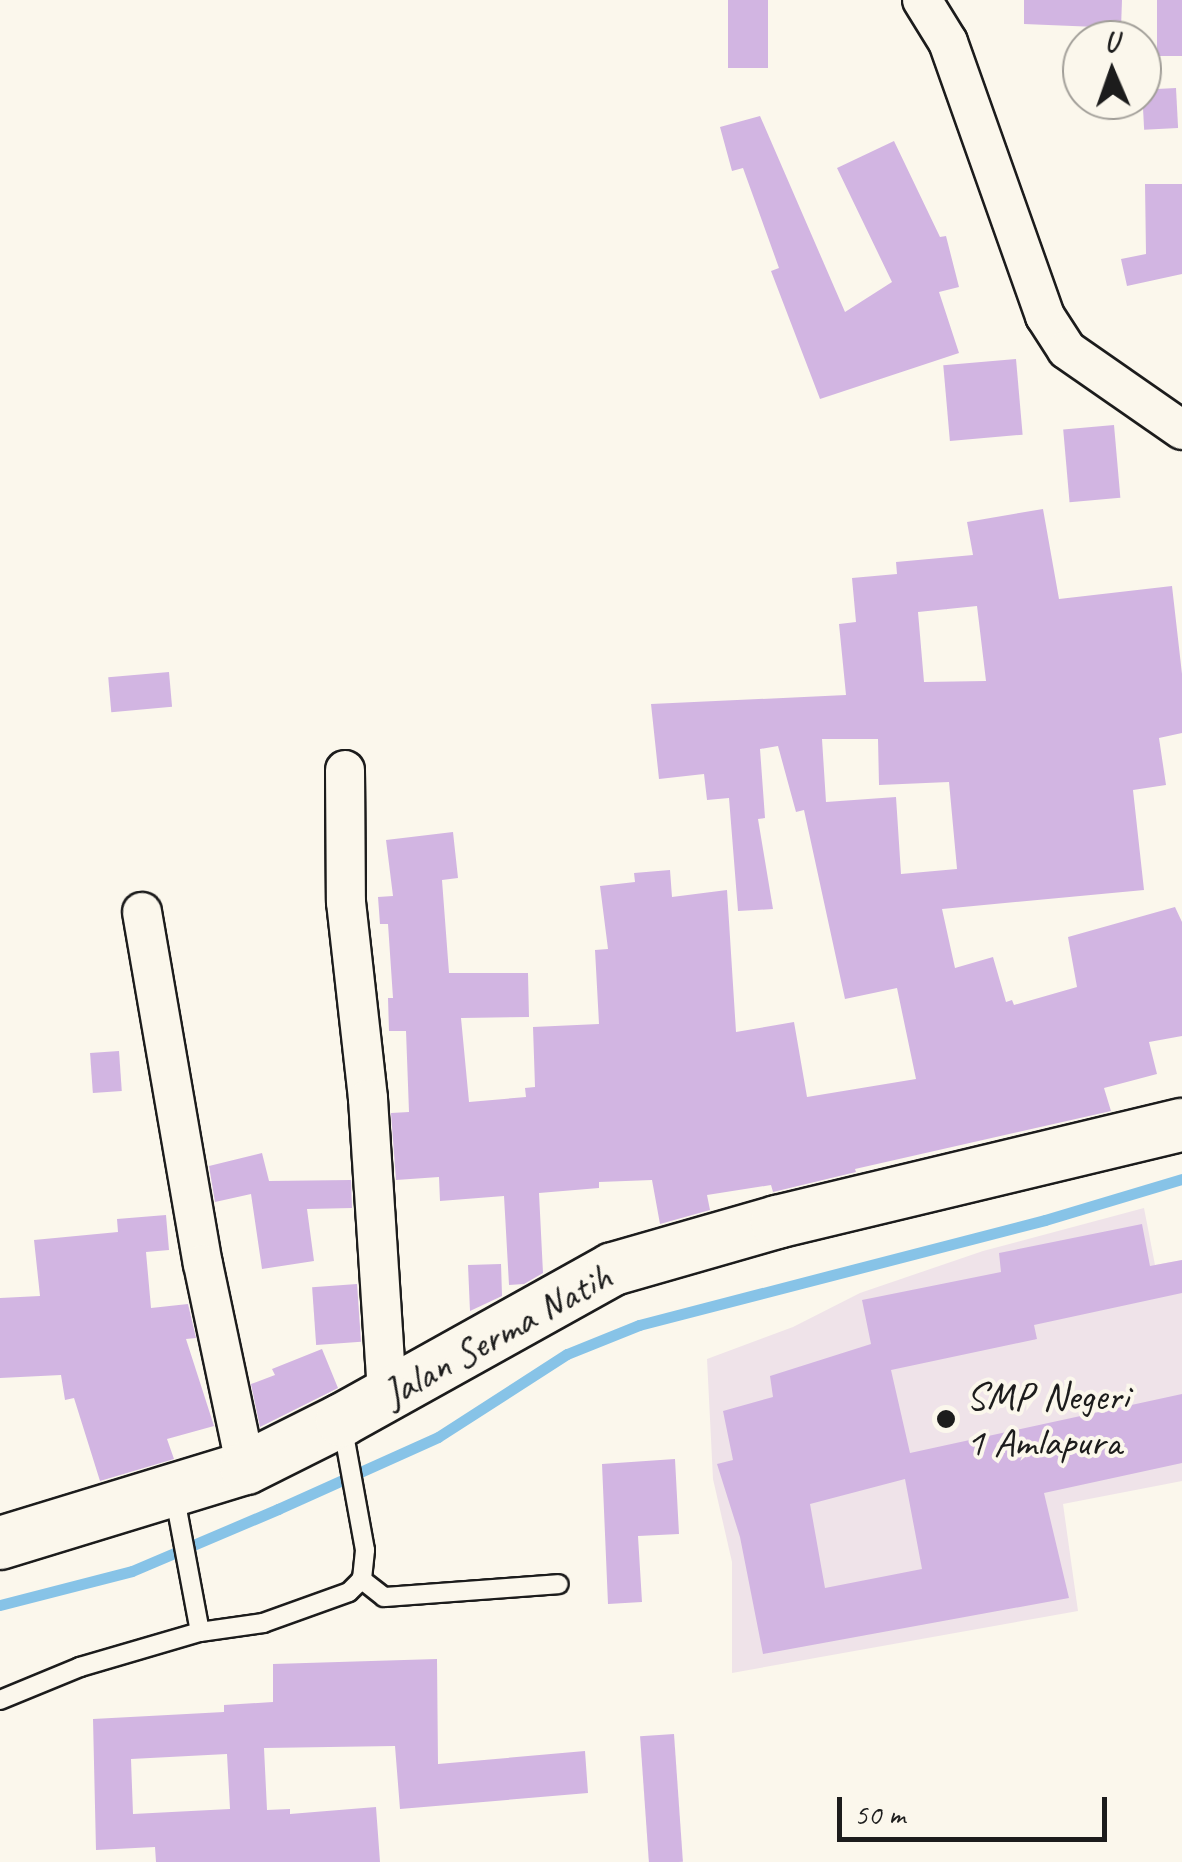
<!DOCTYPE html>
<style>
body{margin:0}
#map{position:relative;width:1182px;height:1862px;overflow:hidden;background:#fbf7ec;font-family:Caveat,sans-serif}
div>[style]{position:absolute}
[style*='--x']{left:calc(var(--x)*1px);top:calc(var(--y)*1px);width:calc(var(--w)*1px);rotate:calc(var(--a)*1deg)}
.built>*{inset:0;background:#efe3e9}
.stream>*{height:11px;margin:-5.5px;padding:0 5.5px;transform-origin:5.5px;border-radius:5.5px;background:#87c3e7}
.building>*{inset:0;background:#d2b5e2;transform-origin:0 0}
.roads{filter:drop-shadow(2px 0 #1c1c1c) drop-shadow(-2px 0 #1c1c1c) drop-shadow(0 2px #1c1c1c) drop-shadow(0 -2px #1c1c1c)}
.lane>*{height:18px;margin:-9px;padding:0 9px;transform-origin:9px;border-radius:9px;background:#fbf7ec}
.street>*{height:38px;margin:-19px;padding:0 19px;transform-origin:19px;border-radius:19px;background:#fbf7ec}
.secondary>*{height:52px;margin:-26px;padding:0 26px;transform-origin:26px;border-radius:26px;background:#fbf7ec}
.dots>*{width:28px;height:28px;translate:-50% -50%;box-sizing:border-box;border:5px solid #fbf7ec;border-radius:50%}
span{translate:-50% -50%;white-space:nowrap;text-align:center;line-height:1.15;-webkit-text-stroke:8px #fbf7ec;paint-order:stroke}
.street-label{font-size:40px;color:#1c1c1c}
.poi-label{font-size:40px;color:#1c1c1c}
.left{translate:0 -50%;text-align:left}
.north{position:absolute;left:1062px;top:20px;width:100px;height:100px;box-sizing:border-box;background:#fbf7ec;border:2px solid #a29f99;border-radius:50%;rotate:358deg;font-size:28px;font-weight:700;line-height:40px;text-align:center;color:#1c1c1c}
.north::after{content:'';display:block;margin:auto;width:35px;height:45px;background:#1c1c1c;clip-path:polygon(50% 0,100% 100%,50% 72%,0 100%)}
.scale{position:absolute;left:837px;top:1797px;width:270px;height:45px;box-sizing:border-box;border:5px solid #1c1c1c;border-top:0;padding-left:12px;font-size:30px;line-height:35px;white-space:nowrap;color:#1c1c1c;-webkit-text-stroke:8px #fbf7ec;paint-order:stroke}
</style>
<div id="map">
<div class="built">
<div style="clip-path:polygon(1144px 1208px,1155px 1265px,1182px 1260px,1182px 1481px,1063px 1504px,1078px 1611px,732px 1673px,732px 1562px,713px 1479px,707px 1359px,793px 1327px,860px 1293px,983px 1251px)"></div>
</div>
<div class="stream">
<div style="--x:0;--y:1605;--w:136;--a:-14.4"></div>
<div style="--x:132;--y:1571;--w:159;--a:-23"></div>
<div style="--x:278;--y:1509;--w:175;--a:-24.2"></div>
<div style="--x:438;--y:1437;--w:153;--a:-32.8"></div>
<div style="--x:567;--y:1354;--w:78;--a:-21.9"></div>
<div style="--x:639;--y:1325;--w:419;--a:-14.5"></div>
<div style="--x:1045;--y:1220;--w:143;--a:-16.7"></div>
</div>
<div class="building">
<div style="left:728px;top:0;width:40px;height:68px"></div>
<div style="clip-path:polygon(1024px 0,1122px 0,1121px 28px,1024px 24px)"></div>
<div style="left:1157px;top:0;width:25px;height:56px"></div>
<div style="left:1176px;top:88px;width:40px;height:34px;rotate:87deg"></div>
<div style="clip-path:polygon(760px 116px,845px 312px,892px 282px,837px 168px,894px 141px,940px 237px,946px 236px,959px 287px,939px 292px,959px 353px,820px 399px,771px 271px,779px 268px,743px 168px,732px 171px,720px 127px)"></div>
<div style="clip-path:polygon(1145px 184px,1182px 184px,1182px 274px,1127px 286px,1121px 259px,1146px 254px)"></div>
<div style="left:1016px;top:359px;width:76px;height:73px;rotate:85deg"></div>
<div style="left:1114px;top:425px;width:73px;height:51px;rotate:85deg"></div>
<div style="clip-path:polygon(evenodd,1043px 509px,1059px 599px,1172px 586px,1182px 674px,1182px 733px,1159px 738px,1166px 785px,1133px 790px,1144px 890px,942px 909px,955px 968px,993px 957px,1006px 1002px,1012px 1000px,1014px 1005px,1077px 987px,1068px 937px,1175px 907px,1182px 922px,1182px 1036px,1149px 1042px,1157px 1074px,1104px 1088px,1111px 1111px,855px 1169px,856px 1172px,773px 1192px,771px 1185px,707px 1195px,710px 1210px,660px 1224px,652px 1180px,599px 1182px,599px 1188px,539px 1193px,543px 1273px,524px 1284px,509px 1285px,504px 1196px,440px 1201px,439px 1177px,396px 1180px,391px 1113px,409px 1112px,406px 1031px,389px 1031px,388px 998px,393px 998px,388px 924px,380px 924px,378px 897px,393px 896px,386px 840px,453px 832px,458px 878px,442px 880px,449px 973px,528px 973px,529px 1017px,461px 1018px,469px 1102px,526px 1097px,525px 1088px,535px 1087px,533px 1027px,599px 1024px,595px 950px,608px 949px,600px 886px,635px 882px,634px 873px,670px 870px,672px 897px,727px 890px,736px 1032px,794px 1022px,807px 1097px,916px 1079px,897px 988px,845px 999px,804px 810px,796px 812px,778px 746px,760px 749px,765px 818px,758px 819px,773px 909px,738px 911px,729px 798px,707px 800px,704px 774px,659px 779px,651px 704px,846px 695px,839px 624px,856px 622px,852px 578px,897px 574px,896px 562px,973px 555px,967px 522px,1043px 509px,977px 606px,986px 681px,924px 682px,918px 612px,977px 606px,1043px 509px,822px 739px,878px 739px,879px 785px,949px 782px,957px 869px,901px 874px,896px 797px,826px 802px,822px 739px)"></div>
<div style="left:169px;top:672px;width:35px;height:61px;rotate:85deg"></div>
<div style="left:119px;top:1051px;width:40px;height:29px;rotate:86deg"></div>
<div style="clip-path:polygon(262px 1153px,269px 1181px,351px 1180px,352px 1208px,307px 1209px,314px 1261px,262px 1269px,251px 1194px,215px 1202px,209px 1166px)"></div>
<div style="clip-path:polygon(166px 1215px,169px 1250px,146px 1252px,151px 1308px,188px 1304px,196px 1338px,186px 1339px,214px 1426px,167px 1439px,174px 1459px,100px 1481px,74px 1398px,65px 1400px,61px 1375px,0 1378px,0 1298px,40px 1296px,34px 1240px,118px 1232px,117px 1219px)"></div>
<div style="clip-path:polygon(evenodd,1142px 1224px,1150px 1266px,1182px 1260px,1182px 1293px,1034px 1325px,1037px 1339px,891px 1370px,910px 1453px,1182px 1394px,1182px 1463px,1044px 1493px,1069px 1598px,763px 1654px,740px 1537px,717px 1464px,733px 1460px,723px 1411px,773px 1397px,770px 1376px,871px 1344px,862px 1300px,1001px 1272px,999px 1253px,1142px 1224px,905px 1479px,922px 1569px,825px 1588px,810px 1504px,905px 1479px)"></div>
<div style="clip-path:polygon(501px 1264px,502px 1296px,470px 1311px,468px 1265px)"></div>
<div style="left:357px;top:1284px;width:58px;height:45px;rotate:86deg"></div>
<div style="clip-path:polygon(322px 1349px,338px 1388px,260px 1427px,251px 1384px,275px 1375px,272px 1369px)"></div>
<div style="clip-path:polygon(675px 1459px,679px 1534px,638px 1536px,642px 1602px,608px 1604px,602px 1464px)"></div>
<div style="clip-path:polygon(evenodd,437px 1659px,438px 1764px,585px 1751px,588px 1793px,400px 1809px,395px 1746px,264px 1748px,267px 1810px,290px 1809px,290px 1814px,376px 1807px,380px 1862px,156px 1862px,155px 1847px,96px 1850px,93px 1719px,224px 1712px,224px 1705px,273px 1702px,273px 1664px,437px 1659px,227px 1754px,230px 1809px,133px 1814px,131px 1759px,227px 1754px)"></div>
<div style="left:674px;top:1734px;width:128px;height:34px;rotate:86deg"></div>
</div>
<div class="roads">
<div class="lane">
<div style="--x:174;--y:1493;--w:141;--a:79.4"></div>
<div style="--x:200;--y:1632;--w:64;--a:-8.1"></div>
<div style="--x:263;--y:1623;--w:91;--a:-19.8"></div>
<div style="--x:349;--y:1592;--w:18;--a:-45"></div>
<div style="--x:362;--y:1579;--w:29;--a:-84"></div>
<div style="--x:365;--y:1550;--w:129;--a:-100.3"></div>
<div style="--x:361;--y:1579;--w:29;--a:38"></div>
<div style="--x:384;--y:1597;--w:175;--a:-4.2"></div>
<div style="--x:0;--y:1700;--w:87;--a:-22.4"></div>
<div style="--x:80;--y:1667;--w:125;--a:-16.3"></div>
</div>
<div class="street">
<div style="--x:922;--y:0;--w:49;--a:58.2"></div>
<div style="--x:948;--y:42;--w:291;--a:70.5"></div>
<div style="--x:1045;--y:316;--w:40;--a:57.1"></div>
<div style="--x:1067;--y:350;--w:140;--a:34.8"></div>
<div style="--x:345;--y:770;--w:132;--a:89.6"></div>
<div style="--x:346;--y:902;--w:198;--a:83.6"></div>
<div style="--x:368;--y:1099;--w:296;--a:86.3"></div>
<div style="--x:142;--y:912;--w:357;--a:80.2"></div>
<div style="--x:203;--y:1264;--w:208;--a:78.1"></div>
</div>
<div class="secondary">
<div style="--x:0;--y:1543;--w:257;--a:-17"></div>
<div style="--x:246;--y:1468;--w:107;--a:-26.6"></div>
<div style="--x:342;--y:1420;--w:310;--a:-29.1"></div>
<div style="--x:613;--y:1269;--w:171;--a:-16"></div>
<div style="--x:777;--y:1222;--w:416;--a:-13.5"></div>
</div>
</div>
<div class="dots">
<div style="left:946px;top:1419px;background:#1c1c1c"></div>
</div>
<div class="street-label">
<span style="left:497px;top:1335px;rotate:-29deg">Jalan Serma Natih</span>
</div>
<div class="poi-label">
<span class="left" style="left:966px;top:1419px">SMP Negeri<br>1 Amlapura</span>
</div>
<div class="north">U</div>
<div class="scale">50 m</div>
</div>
